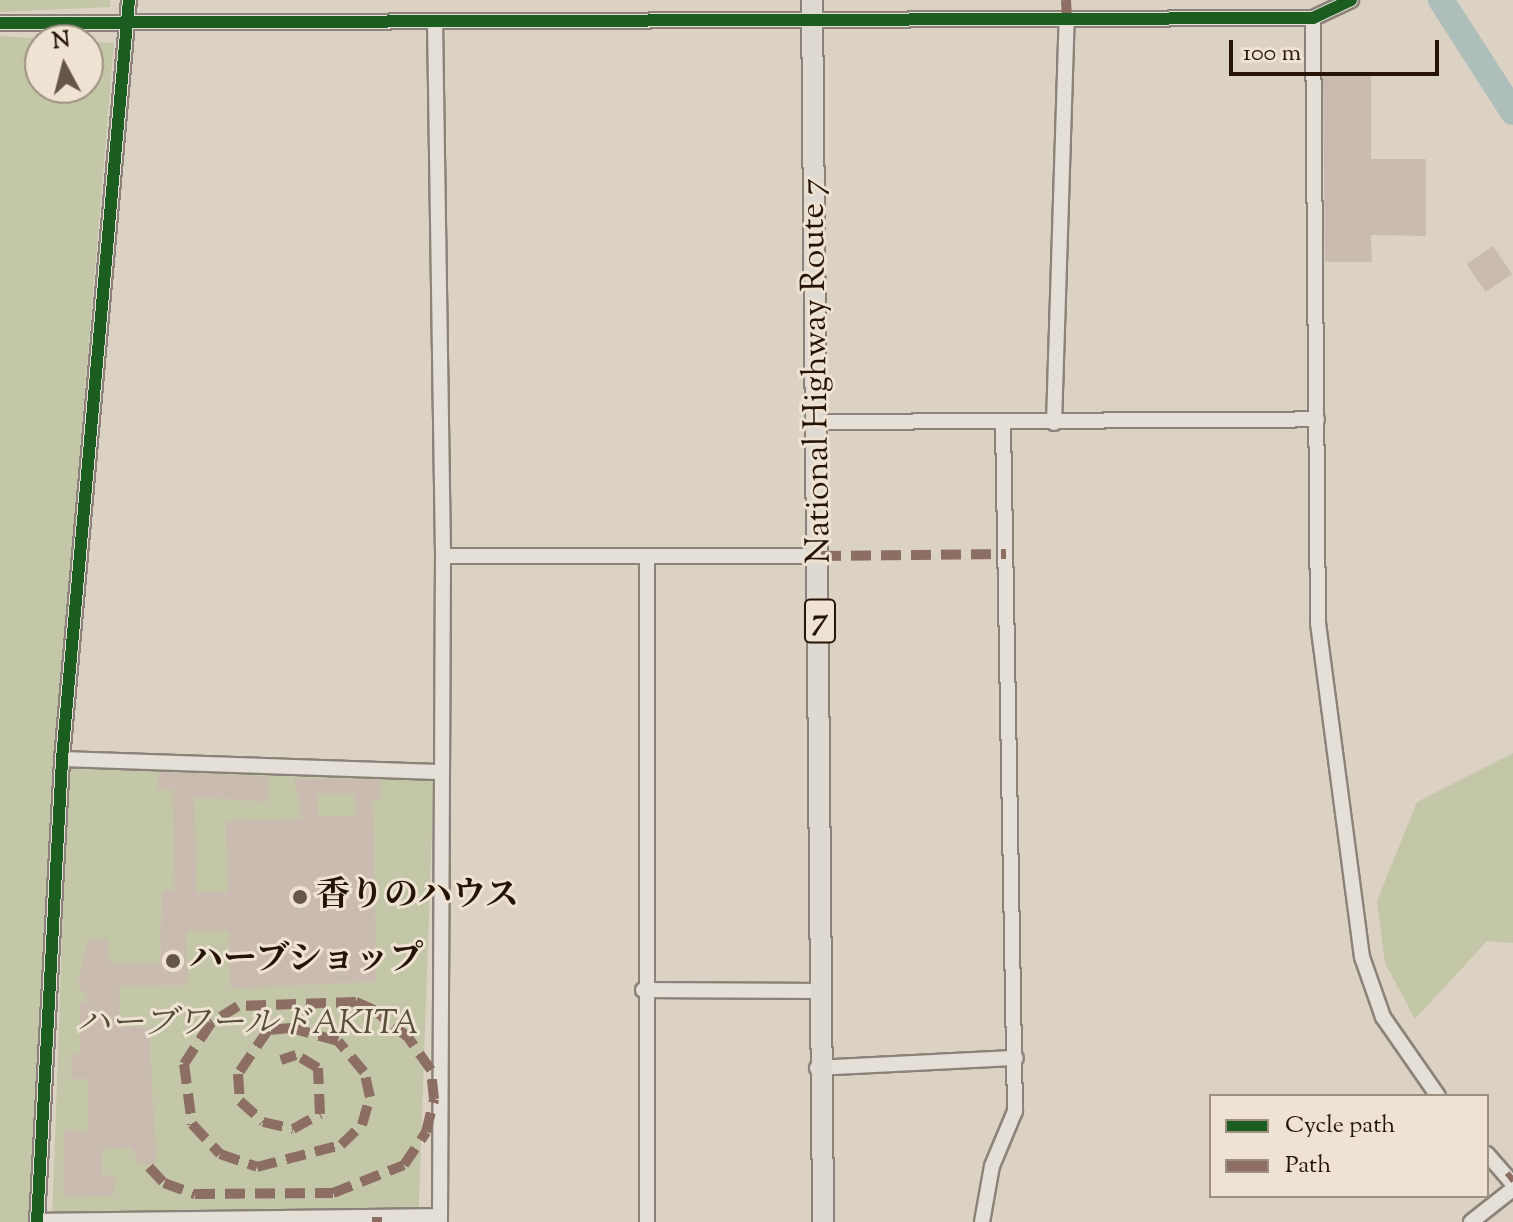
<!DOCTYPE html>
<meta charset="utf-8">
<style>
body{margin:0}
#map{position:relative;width:1513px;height:1222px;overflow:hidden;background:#dbd2c3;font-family:"Sorts Mill Goudy","Noto Serif JP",serif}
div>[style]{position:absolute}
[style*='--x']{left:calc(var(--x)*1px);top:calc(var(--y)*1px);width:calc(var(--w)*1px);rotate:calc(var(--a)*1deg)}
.green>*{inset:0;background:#c4c6a8;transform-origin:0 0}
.river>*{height:26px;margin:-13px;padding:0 13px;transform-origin:13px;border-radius:13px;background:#adbebb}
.building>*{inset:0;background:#cabbb1;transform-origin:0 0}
.roads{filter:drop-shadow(2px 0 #8b8379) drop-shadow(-2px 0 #8b8379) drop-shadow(0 2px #8b8379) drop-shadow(0 -2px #8b8379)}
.minor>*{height:14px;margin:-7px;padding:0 7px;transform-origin:7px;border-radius:7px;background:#e4dfd7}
.highway>*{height:20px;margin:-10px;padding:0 10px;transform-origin:10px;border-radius:10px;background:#ded9d1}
.quiet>*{height:10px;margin-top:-5px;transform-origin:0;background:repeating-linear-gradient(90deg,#8d6e63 0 20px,transparent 0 30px)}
.cycleway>*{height:12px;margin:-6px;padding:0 6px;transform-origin:6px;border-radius:6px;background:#1b5e20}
.dots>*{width:22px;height:22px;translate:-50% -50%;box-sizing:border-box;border:4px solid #eee3d2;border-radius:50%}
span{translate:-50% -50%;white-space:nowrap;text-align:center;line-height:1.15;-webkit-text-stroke:6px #eee3d2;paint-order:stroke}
.shield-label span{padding:2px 6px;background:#eee3d2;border:2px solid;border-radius:6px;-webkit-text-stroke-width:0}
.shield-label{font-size:32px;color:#251305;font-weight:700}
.street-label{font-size:34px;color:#251305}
.poi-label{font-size:34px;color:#251305;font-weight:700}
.left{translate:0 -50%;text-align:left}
.park-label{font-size:34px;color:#564e36;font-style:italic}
.legend{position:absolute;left:1209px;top:1094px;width:280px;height:104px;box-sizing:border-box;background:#eee3d2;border:2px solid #9e9080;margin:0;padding:10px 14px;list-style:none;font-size:24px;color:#251305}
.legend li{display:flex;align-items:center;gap:16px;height:40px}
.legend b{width:40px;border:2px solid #9e9080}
.north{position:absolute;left:24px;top:24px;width:80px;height:80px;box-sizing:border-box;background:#eee3d2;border:2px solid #9e9080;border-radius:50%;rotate:353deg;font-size:22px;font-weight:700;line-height:32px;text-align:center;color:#251305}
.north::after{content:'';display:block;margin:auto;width:28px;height:36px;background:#655648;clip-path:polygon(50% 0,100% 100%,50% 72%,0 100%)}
.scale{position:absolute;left:1229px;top:40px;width:210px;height:36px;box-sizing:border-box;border:4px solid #251305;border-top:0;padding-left:10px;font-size:24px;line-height:28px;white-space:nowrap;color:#251305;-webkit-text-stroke:6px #eee3d2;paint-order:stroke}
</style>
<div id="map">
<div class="green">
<div style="clip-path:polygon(0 0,110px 0,110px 7px,0 12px)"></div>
<div style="clip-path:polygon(evenodd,0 36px,114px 43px,55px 748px,30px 1222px,0 1222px,0 36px,40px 40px,88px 40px,88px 88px,40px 88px,40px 40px)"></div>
<div style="clip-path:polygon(1513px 753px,1513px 943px,1487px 941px,1415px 1019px,1385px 963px,1377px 901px,1417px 802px)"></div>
<div style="left:68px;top:765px;width:366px;height:450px;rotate:2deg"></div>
</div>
<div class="river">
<div style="--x:1441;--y:0;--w:133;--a:57.3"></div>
</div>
<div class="building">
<div style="clip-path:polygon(1371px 74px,1371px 159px,1426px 159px,1426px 236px,1371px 235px,1372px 262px,1325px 262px,1323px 75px)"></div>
<div style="left:1493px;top:246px;width:34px;height:32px;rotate:56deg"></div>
<div style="clip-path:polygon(evenodd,159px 772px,270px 777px,268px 802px,194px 797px,196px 892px,228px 892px,226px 821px,302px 819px,294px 779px,380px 780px,380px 800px,373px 800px,376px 982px,230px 988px,229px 931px,186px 931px,187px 985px,119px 986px,119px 1027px,149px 1027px,156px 1164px,139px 1164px,131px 1148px,103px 1147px,102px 1175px,115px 1176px,114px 1196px,63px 1195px,64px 1130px,88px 1131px,88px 1079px,71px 1079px,71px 1054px,80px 1054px,80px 1002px,91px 1002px,78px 984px,88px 939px,108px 939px,109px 963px,160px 963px,162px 890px,175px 890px,173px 790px,158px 789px,159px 772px,317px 794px,355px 794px,355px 816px,318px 816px,317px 794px)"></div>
</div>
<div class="roads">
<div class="minor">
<div style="--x:1313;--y:18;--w:605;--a:89.53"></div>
<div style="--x:1318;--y:623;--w:337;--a:82.5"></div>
<div style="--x:1362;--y:957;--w:64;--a:70.7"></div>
<div style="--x:1383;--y:1017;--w:96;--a:55.2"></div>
<div style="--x:435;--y:21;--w:535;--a:89.14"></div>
<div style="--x:443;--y:556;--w:666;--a:90.26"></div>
<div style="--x:0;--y:23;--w:1313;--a:-0.22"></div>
<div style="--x:1313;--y:18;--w:42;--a:-25.3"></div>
<div style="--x:818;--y:422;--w:499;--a:-0.3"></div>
<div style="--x:1054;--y:423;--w:403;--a:-88.2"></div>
<div style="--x:443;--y:556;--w:378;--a:0"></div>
<div style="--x:62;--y:759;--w:376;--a:2"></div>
<div style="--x:643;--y:990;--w:173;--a:0.3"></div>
<div style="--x:817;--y:1068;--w:199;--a:-2.9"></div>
<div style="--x:1487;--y:1154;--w:40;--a:49"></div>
<div style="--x:38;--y:1221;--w:401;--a:-0.7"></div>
<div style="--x:37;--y:1222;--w:464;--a:-86.9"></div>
<div style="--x:62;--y:759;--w:762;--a:-84.96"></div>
<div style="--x:647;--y:1222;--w:665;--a:-90"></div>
<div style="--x:982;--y:1222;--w:57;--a:-79.9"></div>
<div style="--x:992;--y:1166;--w:60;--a:-67.3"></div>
<div style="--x:1015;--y:1111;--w:687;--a:-91"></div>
<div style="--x:1471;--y:1222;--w:53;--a:-38.2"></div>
</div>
<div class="highway">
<div style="--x:812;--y:0;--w:1222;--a:89.48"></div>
</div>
</div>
<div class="quiet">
<div style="--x:1066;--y:0;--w:20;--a:87"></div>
<div style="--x:821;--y:556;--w:185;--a:-0.6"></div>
<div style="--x:149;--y:1167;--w:22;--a:47"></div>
<div style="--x:164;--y:1183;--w:33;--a:20"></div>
<div style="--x:195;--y:1194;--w:138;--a:-0.4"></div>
<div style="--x:333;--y:1193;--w:76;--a:-21.5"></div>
<div style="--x:404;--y:1165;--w:40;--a:-56"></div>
<div style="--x:426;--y:1132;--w:34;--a:-76"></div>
<div style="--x:434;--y:1099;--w:29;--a:-96"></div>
<div style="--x:431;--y:1070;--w:39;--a:-125"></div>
<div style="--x:409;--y:1038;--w:45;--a:-141.3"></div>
<div style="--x:374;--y:1010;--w:20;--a:-156"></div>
<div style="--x:356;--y:1002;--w:118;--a:178.1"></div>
<div style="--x:238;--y:1006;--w:32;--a:148"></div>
<div style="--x:211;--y:1023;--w:49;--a:123.4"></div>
<div style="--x:184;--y:1064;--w:61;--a:82.4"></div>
<div style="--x:192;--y:1124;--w:41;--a:47"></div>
<div style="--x:220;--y:1154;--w:39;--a:19"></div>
<div style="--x:257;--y:1167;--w:87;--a:-14.7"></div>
<div style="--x:341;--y:1145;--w:29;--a:-44"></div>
<div style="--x:362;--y:1125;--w:29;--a:-74"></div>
<div style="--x:370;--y:1097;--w:26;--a:-103"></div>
<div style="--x:364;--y:1072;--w:40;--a:-130"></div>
<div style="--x:338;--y:1041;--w:49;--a:-164.5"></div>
<div style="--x:291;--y:1028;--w:23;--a:175"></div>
<div style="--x:268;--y:1030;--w:53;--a:124.3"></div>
<div style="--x:238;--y:1074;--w:27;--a:86"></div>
<div style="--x:240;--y:1101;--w:31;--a:42"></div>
<div style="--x:263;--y:1122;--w:31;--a:13"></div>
<div style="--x:293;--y:1129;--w:31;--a:-29"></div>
<div style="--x:320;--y:1114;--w:46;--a:-92.5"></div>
<div style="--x:318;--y:1068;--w:26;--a:-149"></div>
<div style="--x:296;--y:1055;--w:16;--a:162"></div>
<div style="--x:1508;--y:1179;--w:6;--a:-39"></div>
<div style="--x:377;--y:1217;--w:5;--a:90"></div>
</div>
<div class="cycleway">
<div style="--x:0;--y:23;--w:1313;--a:-0.22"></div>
<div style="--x:1313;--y:18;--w:42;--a:-25.3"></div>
<div style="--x:37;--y:1222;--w:464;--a:-86.9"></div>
<div style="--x:62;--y:759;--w:762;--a:-84.96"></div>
</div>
<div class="dots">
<div style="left:300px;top:897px;background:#655648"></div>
<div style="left:173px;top:961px;background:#655648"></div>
</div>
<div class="shield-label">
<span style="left:820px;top:621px">7</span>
</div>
<div class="street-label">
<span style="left:817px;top:371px;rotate:-91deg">National Highway Route 7</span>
</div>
<div class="poi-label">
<span class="left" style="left:316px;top:897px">香りのハウス</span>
<span class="left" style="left:189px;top:961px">ハーブショップ</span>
</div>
<div class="park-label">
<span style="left:247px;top:1025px">ハーブワールドAKITA</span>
</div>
<ul class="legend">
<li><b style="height:10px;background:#1b5e20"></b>Cycle path</li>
<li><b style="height:10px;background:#8d6e63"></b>Path</li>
</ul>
<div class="north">N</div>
<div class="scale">100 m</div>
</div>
